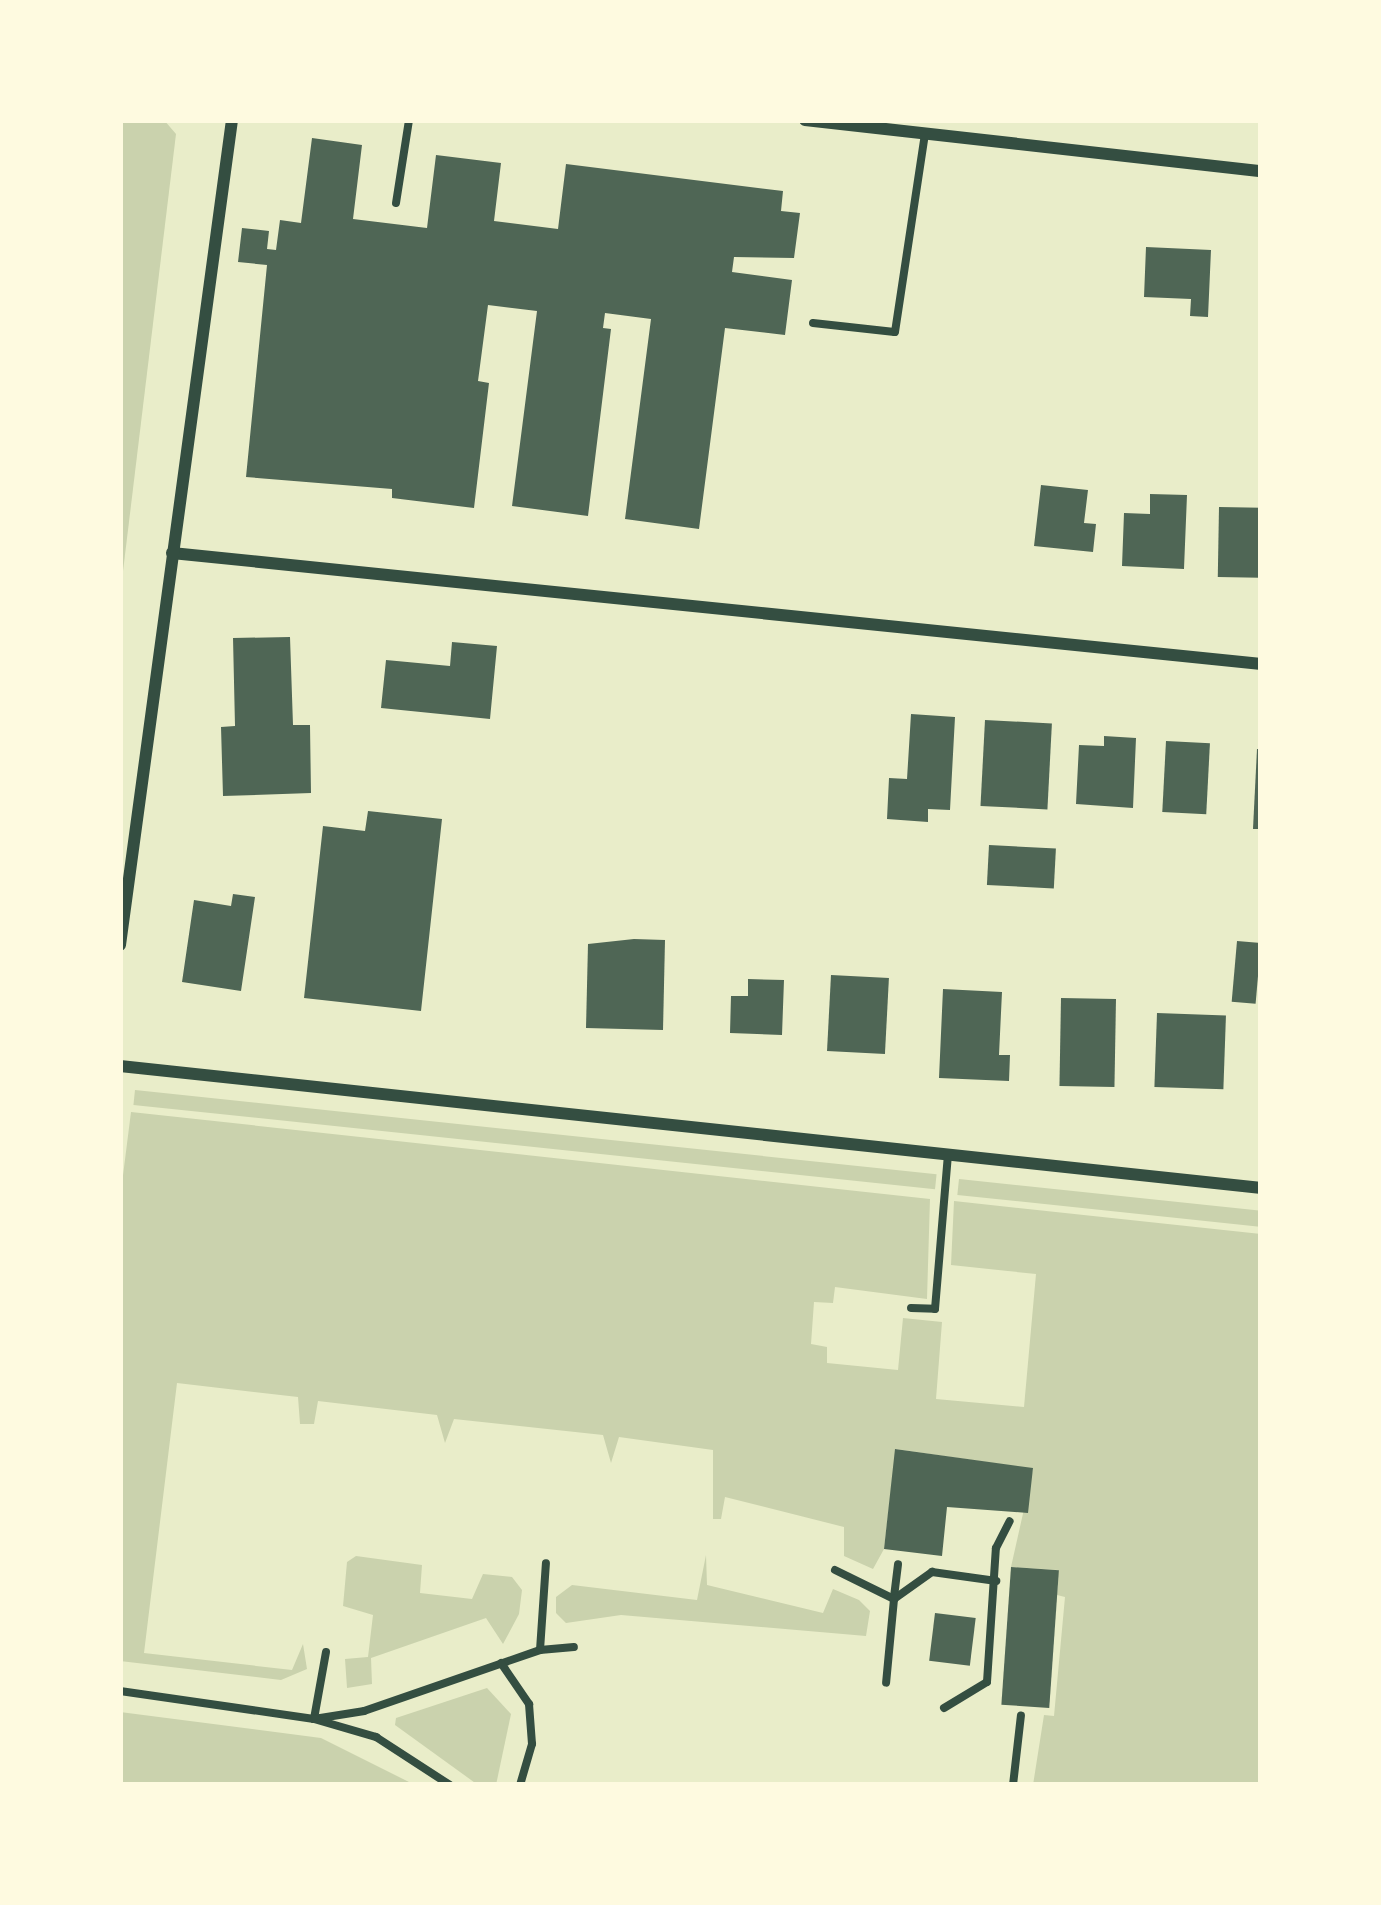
<!DOCTYPE html>
<style>
body{margin:0}
#map{position:relative;width:1381px;height:1905px;overflow:hidden;background:#e9edc9;font-family:"PT Serif",serif}
div>[style]{position:absolute}
[style*='--x']{left:calc(var(--x)*1px);top:calc(var(--y)*1px);width:calc(var(--w)*1px);rotate:calc(var(--a)*1deg)}
.green>*{inset:0;background:#cad2ad;transform-origin:0 0}
.building>*{inset:0;background:#4f6655;transform-origin:0 0}
.service>*{height:8px;margin:-4px;padding:0 4px;transform-origin:4px;border-radius:4px;background:#344e41}
.minor>*{height:12px;margin:-6px;padding:0 6px;transform-origin:6px;border-radius:6px;background:#344e41}
span{translate:-50% -50%;white-space:nowrap;text-align:center;line-height:1.15;-webkit-text-stroke:12px #fefae0;paint-order:stroke}
.frame{position:absolute;inset:0;border:123px solid #fefae0;pointer-events:none}
</style>
<div id="map">
<div class="green">
<div style="clip-path:polygon(120px 120px,164px 120px,176px 134px,120px 596px)"></div>
<div style="left:135px;top:1090px;width:806px;height:15px;rotate:6deg"></div>
<div style="clip-path:polygon(131px 1112px,930px 1199px,927px 1299px,835px 1287px,833px 1303px,814px 1302px,811px 1344px,827px 1347px,827px 1363px,898px 1370px,903px 1318px,942px 1322px,936px 1399px,1024px 1407px,1036px 1274px,951px 1265px,954px 1201px,1261px 1234px,1261px 1785px,1033px 1785px,1044px 1715px,1054px 1716px,1065px 1597px,1057px 1595px,1058px 1570px,1011px 1567px,1033px 1469px,896px 1449px,884px 1549px,873px 1569px,844px 1556px,844px 1527px,725px 1497px,721px 1519px,713px 1519px,713px 1450px,619px 1437px,611px 1463px,603px 1435px,454px 1419px,445px 1443px,437px 1415px,318px 1401px,314px 1424px,300px 1424px,298px 1397px,177px 1383px,144px 1653px,292px 1670px,303px 1644px,307px 1669px,281px 1680px,120px 1661px,120px 1199px)"></div>
<div style="left:959px;top:1179px;width:304px;height:16px;rotate:6deg"></div>
<div style="clip-path:polygon(706px 1555px,707px 1585px,823px 1613px,833px 1589px,859px 1600px,870px 1611px,866px 1636px,621px 1615px,566px 1623px,556px 1613px,556px 1597px,572px 1585px,697px 1600px)"></div>
<div style="clip-path:polygon(356px 1556px,422px 1565px,420px 1593px,472px 1599px,483px 1574px,512px 1577px,522px 1590px,519px 1614px,503px 1644px,486px 1618px,371px 1658px,372px 1684px,347px 1688px,345px 1659px,368px 1657px,373px 1615px,343px 1606px,347px 1562px)"></div>
<div style="clip-path:polygon(487px 1688px,511px 1714px,496px 1785px,478px 1785px,395px 1725px,396px 1718px)"></div>
<div style="clip-path:polygon(120px 1712px,321px 1738px,415px 1785px,120px 1785px)"></div>
</div>
<div class="building">
<div style="clip-path:polygon(312px 138px,362px 145px,353px 219px,427px 228px,436px 155px,501px 163px,494px 221px,558px 229px,566px 164px,783px 191px,781px 211px,800px 213px,794px 258px,734px 257px,732px 272px,792px 280px,785px 335px,725px 328px,699px 529px,625px 519px,651px 319px,605px 313px,603px 328px,611px 329px,588px 516px,512px 506px,537px 311px,488px 305px,478px 381px,489px 383px,474px 508px,392px 498px,392px 489px,246px 477px,267px 265px,238px 262px,242px 228px,269px 231px,267px 249px,276px 250px,280px 220px,301px 223px)"></div>
<div style="clip-path:polygon(1146px 247px,1211px 250px,1208px 317px,1190px 316px,1191px 299px,1144px 297px)"></div>
<div style="clip-path:polygon(1041px 485px,1088px 490px,1084px 523px,1096px 524px,1093px 552px,1034px 546px)"></div>
<div style="clip-path:polygon(1150px 494px,1187px 495px,1184px 569px,1122px 566px,1124px 513px,1150px 514px)"></div>
<div style="left:1219px;top:507px;width:42px;height:70px;rotate:1deg"></div>
<div style="clip-path:polygon(290px 637px,293px 725px,310px 725px,311px 793px,223px 796px,221px 727px,235px 726px,233px 638px)"></div>
<div style="clip-path:polygon(452px 642px,497px 646px,490px 719px,381px 708px,386px 660px,450px 666px)"></div>
<div style="clip-path:polygon(911px 714px,955px 717px,950px 810px,928px 809px,928px 822px,887px 819px,889px 778px,907px 779px)"></div>
<div style="left:985px;top:720px;width:67px;height:86px;rotate:3deg"></div>
<div style="clip-path:polygon(1104px 736px,1136px 738px,1133px 808px,1076px 804px,1079px 745px,1104px 746px)"></div>
<div style="left:1166px;top:741px;width:44px;height:71px;rotate:3deg"></div>
<div style="clip-path:polygon(1257px 749px,1261px 749px,1261px 829px,1253px 829px)"></div>
<div style="clip-path:polygon(368px 811px,442px 819px,421px 1011px,304px 998px,323px 826px,365px 831px)"></div>
<div style="left:989px;top:845px;width:67px;height:40px;rotate:3deg"></div>
<div style="clip-path:polygon(233px 894px,255px 897px,241px 991px,182px 982px,194px 900px,231px 906px)"></div>
<div style="clip-path:polygon(634px 939px,665px 940px,663px 1030px,586px 1028px,588px 944px)"></div>
<div style="left:1237px;top:941px;width:24px;height:61px;rotate:5deg"></div>
<div style="left:831px;top:975px;width:58px;height:76px;rotate:3deg"></div>
<div style="clip-path:polygon(748px 979px,784px 980px,782px 1035px,730px 1033px,731px 996px,748px 996px)"></div>
<div style="clip-path:polygon(943px 989px,1002px 992px,999px 1055px,1010px 1055px,1009px 1081px,939px 1078px)"></div>
<div style="left:1061px;top:998px;width:55px;height:88px;rotate:1deg"></div>
<div style="left:1157px;top:1013px;width:69px;height:74px;rotate:2deg"></div>
<div style="clip-path:polygon(895px 1449px,1033px 1468px,1028px 1513px,947px 1507px,942px 1556px,884px 1549px)"></div>
<div style="left:1011px;top:1567px;width:48px;height:138px;rotate:4deg"></div>
<div style="left:935px;top:1613px;width:41px;height:48px;rotate:7deg"></div>
</div>
<div class="service">
<div style="--x:396;--y:203;--w:84;--a:-81.1"></div>
<div style="--x:813;--y:323;--w:82;--a:6.3"></div>
<div style="--x:895;--y:332;--w:200;--a:-81.4"></div>
<div style="--x:911;--y:1308;--w:24;--a:2"></div>
<div style="--x:935;--y:1309;--w:155;--a:-85.2"></div>
<div style="--x:835;--y:1570;--w:66;--a:26.2"></div>
<div style="--x:894;--y:1599;--w:84;--a:95.4"></div>
<div style="--x:894;--y:1597;--w:33;--a:-83"></div>
<div style="--x:894;--y:1599;--w:47;--a:-35.4"></div>
<div style="--x:932;--y:1572;--w:65;--a:8"></div>
<div style="--x:540;--y:1650;--w:87;--a:-86.1"></div>
<div style="--x:326;--y:1652;--w:68;--a:100.2"></div>
<div style="--x:314;--y:1719;--w:51;--a:-9.1"></div>
<div style="--x:364;--y:1711;--w:186;--a:-19.1"></div>
<div style="--x:540;--y:1650;--w:34;--a:-5"></div>
<div style="--x:501;--y:1663;--w:50;--a:55.7"></div>
<div style="--x:529;--y:1704;--w:40;--a:85.7"></div>
<div style="--x:532;--y:1744;--w:43;--a:106.3"></div>
<div style="--x:120;--y:1691;--w:196;--a:8.2"></div>
<div style="--x:314;--y:1719;--w:65;--a:16.2"></div>
<div style="--x:376;--y:1737;--w:88;--a:33"></div>
<div style="--x:944;--y:1708;--w:50;--a:-31.2"></div>
<div style="--x:987;--y:1682;--w:134;--a:-86.2"></div>
<div style="--x:996;--y:1548;--w:30;--a:-63"></div>
<div style="--x:1013;--y:1785;--w:70;--a:-83.5"></div>
</div>
<div class="minor">
<div style="--x:805;--y:120;--w:459;--a:6.4"></div>
<div style="--x:172;--y:553;--w:1095;--a:5.82"></div>
<div style="--x:120;--y:945;--w:833;--a:-82.27"></div>
<div style="--x:120;--y:1066;--w:1148;--a:6.1"></div>
</div>
<div class="frame"></div>
</div>
